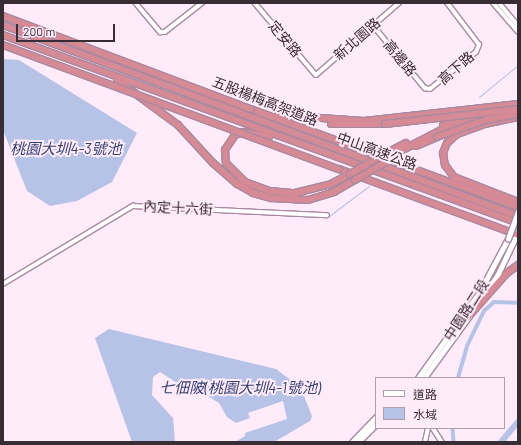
<!DOCTYPE html>
<meta charset="utf-8">
<style>
body{margin:0}
#map{position:relative;width:521px;height:445px;overflow:hidden;background:#ffebf9;font-family:Barlow,"Noto Sans TC",sans-serif}
div>[style]{position:absolute}
[style*='--x']{left:calc(var(--x)*1px);top:calc(var(--y)*1px);width:calc(var(--w)*1px);rotate:calc(var(--a)*1deg)}
.water>*{inset:0;background:#b6c3e7}
.stream>*{height:1px;margin:-0.5px;padding:0 0.5px;transform-origin:0.5px;border-radius:0.5px;background:#b6c3e7}
.canal>*{height:3.5px;margin:-1.75px;padding:0 1.75px;transform-origin:1.75px;border-radius:1.75px;background:#b6c3e7}
.river>*{height:6px;margin:-3px;padding:0 3px;transform-origin:3px;border-radius:3px;background:#b6c3e7}
.tertiary-tunnel>*{height:4px;margin-top:-2px;transform-origin:0;background:repeating-linear-gradient(90deg,#d7c5d2 0 4px,transparent 0 6px)}
.roads{filter:drop-shadow(1px 0 #a88aa0) drop-shadow(-1px 0 #a88aa0) drop-shadow(0 1px #a88aa0) drop-shadow(0 -1px #a88aa0)}
.minor>*{height:3.5px;margin:-1.75px;padding:0 1.75px;transform-origin:1.75px;border-radius:1.75px;background:#fff}
.tertiary>*{height:4px;margin:-2px;padding:0 2px;transform-origin:2px;border-radius:2px;background:#fff}
.secondary>*{height:4.5px;margin:-2.25px;padding:0 2.25px;transform-origin:2.25px;border-radius:2.25px;background:#fff}
.motorway>*{height:6px;margin:-3px;padding:0 3px;transform-origin:3px;border-radius:3px;background:#d58a96}
.bridges{filter:drop-shadow(1px 0 #a88aa0) drop-shadow(-1px 0 #a88aa0) drop-shadow(0 1px #a88aa0) drop-shadow(0 -1px #a88aa0)}
.secondary-bridge>*{height:4.5px;margin:-2.25px;padding:0 2.25px;transform-origin:2.25px;border-radius:2.25px;background:#fff}
.motorway-bridge>*{height:6px;margin:-3px;padding:0 3px;transform-origin:3px;border-radius:3px;background:#d58a96}
span{translate:-50% -50%;white-space:nowrap;text-align:center;line-height:1.15;-webkit-text-stroke:4px #ffebf9;paint-order:stroke}
.street-label{font-size:14px;color:#382c35}
.water-label{font-size:15px;color:#344272;font-style:italic}
.frame{position:absolute;inset:0;border:4px solid #382c35;pointer-events:none}
.legend{position:absolute;left:375px;top:377px;width:130px;height:52px;box-sizing:border-box;background:#ffebf9;border:1px solid #af9fab;margin:0;padding:5px 7px;list-style:none;font-size:12px;color:#382c35}
.legend li{display:flex;align-items:center;gap:8px;height:20px}
.legend b{width:20px;border:1px solid #af9fab}
.scale{position:absolute;left:16px;top:24px;width:99px;height:18px;box-sizing:border-box;border:2px solid #382c35;border-top:0;padding-left:5px;font-size:12px;line-height:14px;white-space:nowrap;color:#382c35;-webkit-text-stroke:3px #ffebf9;paint-order:stroke}
</style>
<div id="map">
<div class="water">
<div style="clip-path:polygon(3px 59px,19px 60px,137px 133px,112px 182px,77px 201px,50px 206px,27px 191px,3px 130px)"></div>
<div style="clip-path:polygon(109px 329px,276px 369px,292px 381px,304px 396px,312px 416px,310px 421px,274px 442px,235px 442px,245px 436px,245px 433px,287px 419px,283px 401px,248px 413px,250px 418px,236px 423px,227px 417px,219px 403px,193px 387px,177px 383px,160px 372px,153px 377px,152px 395px,173px 418px,175px 442px,132px 442px,95px 338px)"></div>
</div>
<div class="stream">
<div style="--x:479;--y:97;--w:50;--a:-39.4"></div>
<div style="--x:249;--y:213;--w:76;--a:3"></div>
<div style="--x:329;--y:216;--w:50;--a:-36.9"></div>
</div>
<div class="canal">
<div style="--x:458;--y:378;--w:33;--a:-74"></div>
<div style="--x:467;--y:346;--w:39;--a:-64"></div>
<div style="--x:484;--y:311;--w:13;--a:-42"></div>
<div style="--x:494;--y:302;--w:24;--a:2"></div>
<div style="--x:453;--y:428;--w:14;--a:86"></div>
</div>
<div class="river">
<div style="--x:501;--y:442;--w:26;--a:-50"></div>
</div>
<div class="tertiary-tunnel">
<div style="--x:3;--y:4;--w:1;--a:-45"></div>
</div>
<div class="roads">
<div class="minor">
<div style="--x:136;--y:3;--w:38;--a:50"></div>
<div style="--x:160;--y:32;--w:5;--a:0"></div>
<div style="--x:165;--y:32;--w:47;--a:-38.1"></div>
<div style="--x:255;--y:3;--w:94;--a:49.7"></div>
<div style="--x:316;--y:75;--w:110;--a:-40.9"></div>
<div style="--x:373;--y:25;--w:82;--a:50.5"></div>
<div style="--x:425;--y:88;--w:5;--a:11"></div>
<div style="--x:430;--y:89;--w:59;--a:-38.8"></div>
<div style="--x:476;--y:52;--w:8;--a:-67"></div>
<div style="--x:479;--y:45;--w:53;--a:-127.3"></div>
<div style="--x:3;--y:284;--w:152;--a:-31"></div>
<div style="--x:133;--y:206;--w:194;--a:2.7"></div>
<div style="--x:433;--y:428;--w:17;--a:57"></div>
<div style="--x:425;--y:442;--w:14;--a:-78"></div>
</div>
<div class="tertiary">
<div style="--x:493;--y:3;--w:38;--a:49"></div>
<div style="--x:499;--y:3;--w:30;--a:50"></div>
</div>
<div class="secondary">
<div style="--x:481;--y:298;--w:27;--a:-54"></div>
<div style="--x:497;--y:276;--w:49;--a:-64.5"></div>
<div style="--x:418;--y:378;--w:105;--a:-54.3"></div>
<div style="--x:479;--y:293;--w:61;--a:-61.8"></div>
<div style="--x:424;--y:378;--w:77;--a:-54"></div>
<div style="--x:352;--y:442;--w:35;--a:-46"></div>
<div style="--x:358;--y:442;--w:25;--a:-45"></div>
</div>
<div class="motorway">
<div style="--x:3;--y:25;--w:549;--a:20.35"></div>
<div style="--x:3;--y:35;--w:548;--a:20.05"></div>
<div style="--x:117;--y:80;--w:76;--a:36.4"></div>
<div style="--x:178;--y:125;--w:52;--a:47.4"></div>
<div style="--x:213;--y:163;--w:32;--a:41"></div>
<div style="--x:237;--y:184;--w:18;--a:29"></div>
<div style="--x:253;--y:193;--w:19;--a:16"></div>
<div style="--x:271;--y:198;--w:37;--a:3"></div>
<div style="--x:308;--y:200;--w:27;--a:-17"></div>
<div style="--x:334;--y:192;--w:24;--a:-30"></div>
<div style="--x:208;--y:98;--w:23;--a:13"></div>
<div style="--x:251;--y:109;--w:284;--a:20.2"></div>
<div style="--x:278;--y:115;--w:86;--a:4"></div>
<div style="--x:364;--y:121;--w:155;--a:-6.3"></div>
<div style="--x:518;--y:117;--w:34;--a:168"></div>
<div style="--x:485;--y:124;--w:30;--a:160"></div>
<div style="--x:457;--y:134;--w:13;--a:138"></div>
<div style="--x:447;--y:143;--w:11;--a:112"></div>
<div style="--x:443;--y:153;--w:12;--a:81"></div>
<div style="--x:445;--y:165;--w:15;--a:53"></div>
<div style="--x:454;--y:177;--w:69;--a:21.3"></div>
<div style="--x:331;--y:124;--w:54;--a:0"></div>
<div style="--x:443;--y:125;--w:26;--a:-21"></div>
<div style="--x:269;--y:137;--w:26;--a:-169"></div>
<div style="--x:243;--y:132;--w:9;--a:159"></div>
<div style="--x:235;--y:135;--w:18;--a:124"></div>
<div style="--x:225;--y:150;--w:13;--a:86"></div>
<div style="--x:226;--y:163;--w:27;--a:45"></div>
<div style="--x:245;--y:182;--w:27;--a:20"></div>
<div style="--x:270;--y:191;--w:25;--a:5"></div>
<div style="--x:295;--y:193;--w:37;--a:-14"></div>
<div style="--x:331;--y:184;--w:21;--a:-28"></div>
<div style="--x:416;--y:146;--w:23;--a:-23"></div>
<div style="--x:383;--y:155;--w:26;--a:-28"></div>
<div style="--x:387;--y:158;--w:65;--a:-27.3"></div>
<div style="--x:445;--y:128;--w:48;--a:-14.6"></div>
<div style="--x:339;--y:169;--w:191;--a:20.2"></div>
<div style="--x:467;--y:318;--w:60;--a:-48.4"></div>
<div style="--x:507;--y:273;--w:14;--a:-36"></div>
</div>
</div>
<div class="bridges">
<div class="secondary-bridge">
<div style="--x:508;--y:239;--w:29;--a:-70"></div>
</div>
<div class="motorway-bridge">
<div style="--x:3;--y:16;--w:265;--a:20.6"></div>
<div style="--x:3;--y:45;--w:358;--a:20.3"></div>
<div style="--x:385;--y:124;--w:134;--a:-6.4"></div>
<div style="--x:437;--y:137;--w:51;--a:-19.5"></div>
<div style="--x:485;--y:120;--w:34;--a:-10"></div>
<div style="--x:350;--y:174;--w:38;--a:-30"></div>
<div style="--x:355;--y:180;--w:44;--a:-30.1"></div>
</div>
</div>
<div class="street-label">
<span style="left:285px;top:39px;rotate:50deg">定安路</span>
<span style="left:357px;top:39px;rotate:-41deg">新北園路</span>
<span style="left:400px;top:58px;rotate:50deg">高邊路</span>
<span style="left:456px;top:68px;rotate:-41deg">高下路</span>
<span style="left:265px;top:101px;rotate:21deg">五股楊梅高架道路</span>
<span style="left:377px;top:151px;rotate:20deg">中山高速公路</span>
<span style="left:178px;top:208px;rotate:3deg">內定十六街</span>
<span style="left:466px;top:310px;rotate:-57deg">中園路二段</span>
</div>
<div class="water-label">
<span style="left:66px;top:149px">桃園大圳4-3號池</span>
<span style="left:240px;top:388px">七佃陂(桃園大圳4-1號池)</span>
</div>
<div class="frame"></div>
<ul class="legend">
<li><b style="height:5px;background:#fff"></b>道路</li>
<li><b style="height:11px;background:#b6c3e7"></b>水域</li>
</ul>
<div class="scale">200 m</div>
</div>
